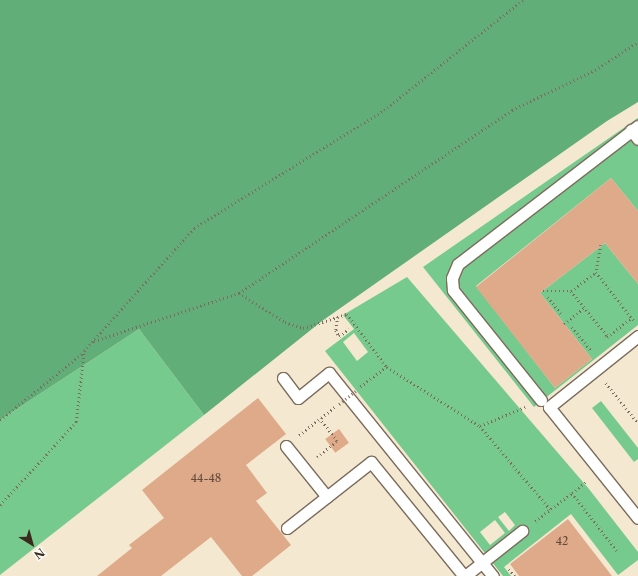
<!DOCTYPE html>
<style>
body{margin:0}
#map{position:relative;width:638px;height:576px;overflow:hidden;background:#f4e8d1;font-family:"Libre Caslon Text",serif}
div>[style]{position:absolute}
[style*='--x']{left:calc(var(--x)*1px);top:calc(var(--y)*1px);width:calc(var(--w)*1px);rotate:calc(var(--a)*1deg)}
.green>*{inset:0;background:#77ca8d}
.forest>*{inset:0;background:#61ae78}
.building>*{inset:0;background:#deaa8a;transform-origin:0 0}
.path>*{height:2.5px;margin-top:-1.25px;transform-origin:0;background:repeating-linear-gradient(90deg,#7c6c5d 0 1px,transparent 0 4px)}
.roads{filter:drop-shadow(1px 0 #7c6c5d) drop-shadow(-1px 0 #7c6c5d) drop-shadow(0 1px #7c6c5d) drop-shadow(0 -1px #7c6c5d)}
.lane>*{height:11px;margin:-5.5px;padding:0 5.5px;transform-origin:5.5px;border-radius:5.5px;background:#fff}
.path-bridge>*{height:2.5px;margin-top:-1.25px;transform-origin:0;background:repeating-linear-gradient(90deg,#7c6c5d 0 1px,transparent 0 4px)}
span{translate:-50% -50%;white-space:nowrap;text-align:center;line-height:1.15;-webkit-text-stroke:3px #fdfcf7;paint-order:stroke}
.number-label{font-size:11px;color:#644a39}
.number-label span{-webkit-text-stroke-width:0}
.north{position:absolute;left:12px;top:524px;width:40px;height:40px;-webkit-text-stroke:3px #fdfcf7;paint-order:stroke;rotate:143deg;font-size:11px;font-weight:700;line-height:16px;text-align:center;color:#3b2a1e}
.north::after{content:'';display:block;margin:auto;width:14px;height:18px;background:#3b2a1e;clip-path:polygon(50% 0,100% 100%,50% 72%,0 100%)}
</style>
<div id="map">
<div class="green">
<div style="clip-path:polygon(638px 118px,638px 211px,611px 178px,476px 286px,555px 388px,592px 359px,540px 293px,605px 243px,638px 284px,638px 325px,534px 407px,423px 267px)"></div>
<div style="clip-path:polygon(evenodd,407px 277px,589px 489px,638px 552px,638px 560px,618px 575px,571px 514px,504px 567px,511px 576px,503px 576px,325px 351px,354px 329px,343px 315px,407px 277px,354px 333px,368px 352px,357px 361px,343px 342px,354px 333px,407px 277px,505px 512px,515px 525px,509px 531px,498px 517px,505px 512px,407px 277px,495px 520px,505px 533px,490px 545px,480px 532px,495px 520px)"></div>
<div style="clip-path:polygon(139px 329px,204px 415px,0 575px,0 420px)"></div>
<div style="clip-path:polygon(601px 401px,638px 448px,638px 459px,634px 462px,592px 408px)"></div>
</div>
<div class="forest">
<div style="clip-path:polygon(0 0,638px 0,638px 102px,607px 121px,322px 321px,204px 415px,139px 329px,0 420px)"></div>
</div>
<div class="building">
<div style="clip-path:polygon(611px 178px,638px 211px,638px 284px,605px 243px,540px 293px,592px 359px,555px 388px,476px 287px)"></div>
<div style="clip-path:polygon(258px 398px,286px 434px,246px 465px,267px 493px,256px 501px,291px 545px,252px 576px,242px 576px,211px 537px,161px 576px,97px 576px,132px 548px,129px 545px,164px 518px,142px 490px)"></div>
<div style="left:339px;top:429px;width:17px;height:17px;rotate:54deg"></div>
<div style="clip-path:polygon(568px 519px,612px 576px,519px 576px,510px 564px)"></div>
</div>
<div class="path">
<div style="--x:601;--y:245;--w:27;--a:100"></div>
<div style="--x:596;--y:272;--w:62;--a:52.2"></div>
<div style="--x:543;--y:291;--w:28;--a:0"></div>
<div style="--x:571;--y:291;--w:60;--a:51"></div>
<div style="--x:571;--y:291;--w:31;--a:-37"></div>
<div style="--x:239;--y:293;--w:54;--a:32.2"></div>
<div style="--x:285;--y:322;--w:19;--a:18"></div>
<div style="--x:303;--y:328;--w:46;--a:-17.7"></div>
<div style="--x:347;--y:314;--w:66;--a:53"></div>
<div style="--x:387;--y:367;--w:34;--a:143"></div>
<div style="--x:548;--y:297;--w:23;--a:52"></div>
<div style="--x:338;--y:317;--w:13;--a:99"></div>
<div style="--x:336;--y:330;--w:7;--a:63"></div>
<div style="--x:339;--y:336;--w:12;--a:-35"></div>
<div style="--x:564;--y:324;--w:26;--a:-39"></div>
<div style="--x:572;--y:327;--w:32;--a:51"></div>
<div style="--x:607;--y:337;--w:31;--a:-38"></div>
<div style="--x:94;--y:341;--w:153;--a:-18.3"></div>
<div style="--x:239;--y:293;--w:329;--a:-33.8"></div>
<div style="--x:512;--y:110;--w:92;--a:-25.7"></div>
<div style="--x:595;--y:70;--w:51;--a:-33.1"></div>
<div style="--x:387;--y:367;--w:110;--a:32.4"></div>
<div style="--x:480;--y:426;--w:109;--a:49.9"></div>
<div style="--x:606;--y:383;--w:51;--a:51.3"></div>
<div style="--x:0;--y:420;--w:108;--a:-39"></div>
<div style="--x:480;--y:426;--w:49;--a:-22.9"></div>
<div style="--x:299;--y:435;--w:47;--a:-38.1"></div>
<div style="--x:317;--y:457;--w:26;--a:-39"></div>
<div style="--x:337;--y:441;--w:28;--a:-128"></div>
<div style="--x:572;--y:493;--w:19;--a:-39"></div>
<div style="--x:0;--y:505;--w:113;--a:-47.5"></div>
<div style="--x:76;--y:422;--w:71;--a:-83.6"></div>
<div style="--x:84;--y:351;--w:165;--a:-48.2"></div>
<div style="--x:194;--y:228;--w:224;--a:-31.8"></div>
<div style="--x:384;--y:110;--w:177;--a:-38.4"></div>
<div style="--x:535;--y:521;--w:46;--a:-37.1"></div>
<div style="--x:572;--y:493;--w:75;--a:52.1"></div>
<div style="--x:509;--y:569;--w:9;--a:49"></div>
</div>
<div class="roads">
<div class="lane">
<div style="--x:631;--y:130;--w:11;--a:52"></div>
<div style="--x:638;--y:336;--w:114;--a:141.4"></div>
<div style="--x:549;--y:407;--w:142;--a:51.3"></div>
<div style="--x:283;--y:378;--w:25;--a:53"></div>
<div style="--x:298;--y:398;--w:40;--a:-39"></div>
<div style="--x:329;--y:373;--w:261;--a:51.1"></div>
<div style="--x:541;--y:400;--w:141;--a:-128.7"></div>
<div style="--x:453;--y:290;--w:12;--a:-95"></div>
<div style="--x:452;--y:278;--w:15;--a:-67"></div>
<div style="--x:458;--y:264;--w:227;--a:-37.5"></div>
<div style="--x:286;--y:446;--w:65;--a:51.2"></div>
<div style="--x:287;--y:528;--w:107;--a:-38.2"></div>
<div style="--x:371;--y:462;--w:147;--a:50.8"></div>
<div style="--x:465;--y:576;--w:73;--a:-38.3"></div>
</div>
</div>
<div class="path-bridge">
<div style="--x:339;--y:404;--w:23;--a:-38"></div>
</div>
<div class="number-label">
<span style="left:206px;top:478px">44-48</span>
<span style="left:562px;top:541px">42</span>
</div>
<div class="north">N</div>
</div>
